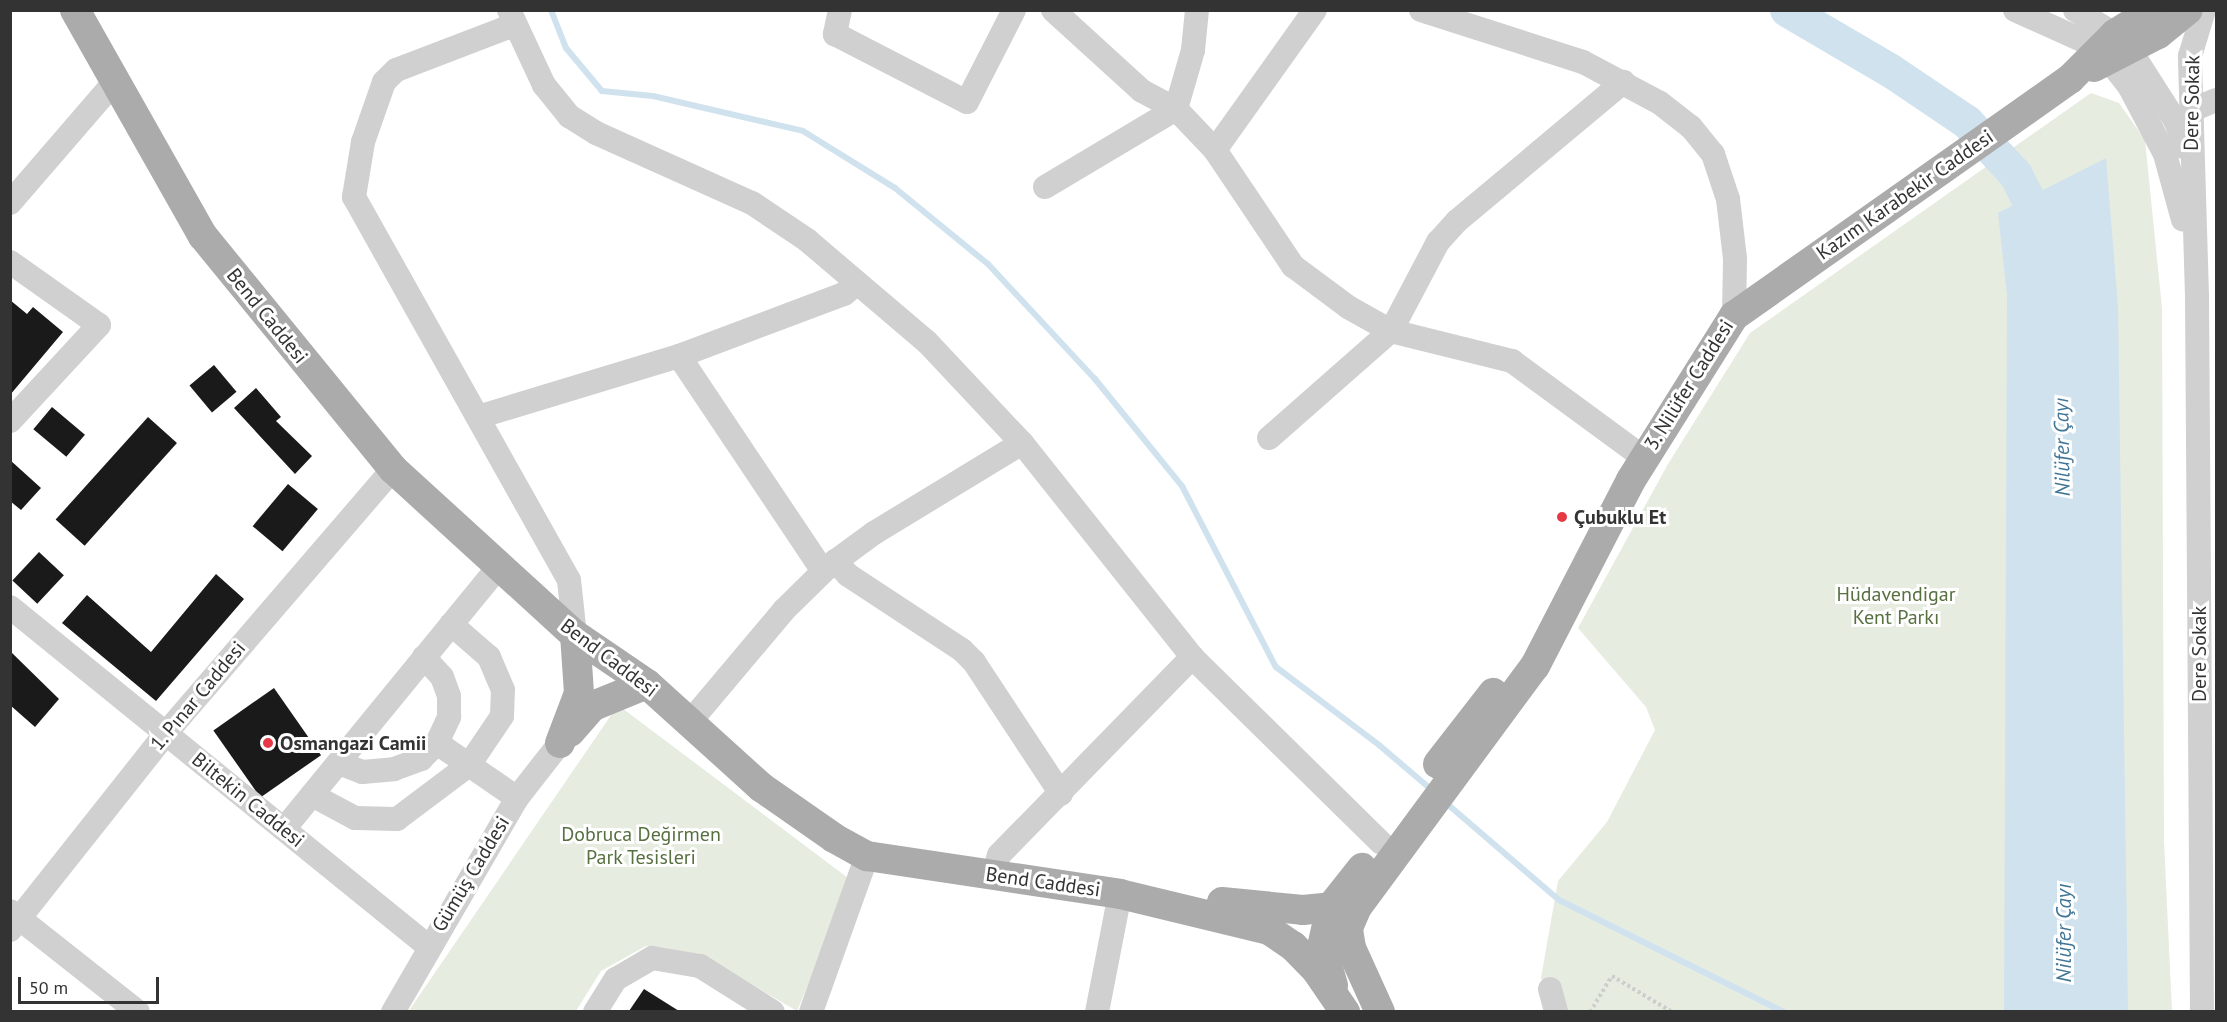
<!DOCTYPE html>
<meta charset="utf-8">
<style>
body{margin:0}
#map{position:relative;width:2227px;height:1022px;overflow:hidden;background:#fff;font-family:"PT Sans",sans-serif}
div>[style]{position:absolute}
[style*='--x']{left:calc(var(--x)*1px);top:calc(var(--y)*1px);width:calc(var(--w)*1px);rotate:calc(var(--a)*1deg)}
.green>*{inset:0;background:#e6ecdf}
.water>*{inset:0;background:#cfe2ee}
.stream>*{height:6px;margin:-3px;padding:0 3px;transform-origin:3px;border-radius:3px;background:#cfe2ee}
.river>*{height:34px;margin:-17px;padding:0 17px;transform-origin:17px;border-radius:17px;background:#cfe2ee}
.building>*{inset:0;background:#1a1a1a;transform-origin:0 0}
.path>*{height:4px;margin-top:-2px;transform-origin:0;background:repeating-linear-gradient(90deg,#cdcdcd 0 3px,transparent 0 6px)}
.minor>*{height:24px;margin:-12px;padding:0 12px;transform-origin:12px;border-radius:12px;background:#d0d0d0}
.major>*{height:30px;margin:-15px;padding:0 15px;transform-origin:15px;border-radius:15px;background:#ababab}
.dots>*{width:16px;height:16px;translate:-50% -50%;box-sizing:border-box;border:3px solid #fff;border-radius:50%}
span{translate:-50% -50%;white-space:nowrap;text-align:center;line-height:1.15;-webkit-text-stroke:6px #fff;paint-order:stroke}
.street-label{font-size:20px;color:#333}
.poi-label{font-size:20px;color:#333;font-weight:700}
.left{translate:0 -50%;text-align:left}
.park-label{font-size:20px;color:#56703f}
.water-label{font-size:21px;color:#3f7597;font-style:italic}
.frame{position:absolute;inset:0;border:12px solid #333;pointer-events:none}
.scale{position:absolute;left:18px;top:977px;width:141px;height:27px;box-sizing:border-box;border:3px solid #333;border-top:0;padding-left:8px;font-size:18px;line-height:21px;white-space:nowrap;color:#333;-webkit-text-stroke:4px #fff;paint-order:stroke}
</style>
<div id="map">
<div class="green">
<div style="clip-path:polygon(2091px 93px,2119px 103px,2145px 140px,2162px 308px,2164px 841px,2172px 1011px,1551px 1011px,1541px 978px,1558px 881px,1607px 822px,1655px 730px,1646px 707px,1578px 628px,1668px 464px,1750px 333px)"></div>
<div style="clip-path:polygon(618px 705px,852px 881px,797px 1011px,700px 954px,646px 946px,601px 971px,576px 1011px,408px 1012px)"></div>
</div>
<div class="water">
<div style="clip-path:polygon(2106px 158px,2118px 306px,2128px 1011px,2004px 1011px,2007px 295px,1998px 213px)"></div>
</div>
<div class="stream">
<div style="--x:551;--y:10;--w:41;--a:68.5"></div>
<div style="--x:566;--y:48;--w:56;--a:50.1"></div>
<div style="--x:602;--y:91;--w:51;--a:5.6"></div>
<div style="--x:653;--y:96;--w:154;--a:13.1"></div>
<div style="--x:803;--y:131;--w:108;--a:31.8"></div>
<div style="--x:895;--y:188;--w:120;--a:39.3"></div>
<div style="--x:988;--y:264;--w:157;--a:47.1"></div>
<div style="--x:1095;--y:379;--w:138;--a:50.9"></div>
<div style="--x:1182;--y:486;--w:204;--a:62.6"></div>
<div style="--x:1276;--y:667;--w:129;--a:37.1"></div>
<div style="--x:1379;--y:745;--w:71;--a:40.4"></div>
<div style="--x:1445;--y:802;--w:150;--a:40.7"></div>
<div style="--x:1559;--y:900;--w:251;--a:26.5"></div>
</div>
<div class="river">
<div style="--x:1787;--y:10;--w:121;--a:30.4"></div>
<div style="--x:1891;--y:71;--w:92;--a:33.9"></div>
<div style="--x:1967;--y:122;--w:72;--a:47.2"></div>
<div style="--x:2016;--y:175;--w:73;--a:63.1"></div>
</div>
<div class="building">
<div style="clip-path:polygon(10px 300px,27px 314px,33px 307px,63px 332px,10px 395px)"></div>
<div style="left:214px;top:365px;width:35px;height:32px;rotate:50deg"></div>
<div style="clip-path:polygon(256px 388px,281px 417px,276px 421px,312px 456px,295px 474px,234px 408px)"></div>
<div style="left:52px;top:407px;width:43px;height:29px;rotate:40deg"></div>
<div style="left:148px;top:417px;width:39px;height:138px;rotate:42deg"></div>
<div style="clip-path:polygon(10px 460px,41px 488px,21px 510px,10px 501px)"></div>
<div style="left:288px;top:484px;width:39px;height:55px;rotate:40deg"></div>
<div style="left:39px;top:552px;width:34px;height:39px;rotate:43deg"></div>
<div style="clip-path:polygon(216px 574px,244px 599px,156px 701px,62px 623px,87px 595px,151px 652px)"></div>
<div style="clip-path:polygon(10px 651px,59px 699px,35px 727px,10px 705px)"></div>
<div style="left:274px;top:688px;width:82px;height:74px;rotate:55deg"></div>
<div style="clip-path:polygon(644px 989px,679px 1011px,629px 1011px)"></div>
</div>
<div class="path">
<div style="--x:1590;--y:1012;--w:42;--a:-58.6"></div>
<div style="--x:1612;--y:976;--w:70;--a:31"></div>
</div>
<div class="minor">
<div style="--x:509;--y:10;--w:83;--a:65"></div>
<div style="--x:544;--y:85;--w:40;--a:51"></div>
<div style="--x:569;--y:116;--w:32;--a:32"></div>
<div style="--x:596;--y:133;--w:171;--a:24.2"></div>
<div style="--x:752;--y:203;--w:66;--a:33.9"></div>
<div style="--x:807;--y:240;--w:157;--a:40.4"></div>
<div style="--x:927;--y:342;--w:139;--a:46.8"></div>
<div style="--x:1022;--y:443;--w:273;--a:51.5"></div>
<div style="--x:1192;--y:657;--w:265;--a:44.5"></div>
<div style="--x:840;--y:10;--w:25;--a:102"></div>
<div style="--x:835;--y:34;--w:148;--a:27.3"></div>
<div style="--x:967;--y:102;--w:103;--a:-62.9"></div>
<div style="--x:1053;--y:10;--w:120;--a:42.3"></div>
<div style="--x:1142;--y:91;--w:38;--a:28"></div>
<div style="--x:1176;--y:109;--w:57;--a:46.4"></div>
<div style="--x:1215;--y:150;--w:140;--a:56.1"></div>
<div style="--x:1293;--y:266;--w:69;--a:36.7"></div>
<div style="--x:1348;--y:307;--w:49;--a:29.2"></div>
<div style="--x:1391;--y:331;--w:125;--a:13.9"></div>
<div style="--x:1512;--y:361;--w:164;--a:36.3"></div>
<div style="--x:1421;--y:10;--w:170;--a:17.8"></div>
<div style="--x:1583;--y:62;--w:87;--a:28"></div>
<div style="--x:1660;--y:103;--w:39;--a:38"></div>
<div style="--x:1691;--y:127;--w:35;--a:51"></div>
<div style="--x:1713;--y:154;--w:47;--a:71.6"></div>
<div style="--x:1728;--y:199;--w:60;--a:83.3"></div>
<div style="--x:1735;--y:259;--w:57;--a:91"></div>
<div style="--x:2015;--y:10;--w:92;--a:24.3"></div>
<div style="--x:2099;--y:48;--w:48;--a:51.7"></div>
<div style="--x:2129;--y:86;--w:77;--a:62.1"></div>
<div style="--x:2165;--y:154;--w:68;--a:74.7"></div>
<div style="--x:2075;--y:10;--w:47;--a:31"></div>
<div style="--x:2115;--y:34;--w:22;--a:47"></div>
<div style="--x:2130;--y:50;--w:85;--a:57.4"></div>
<div style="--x:2176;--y:122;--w:28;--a:69"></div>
<div style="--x:514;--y:25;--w:126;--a:159.1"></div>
<div style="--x:396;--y:70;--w:17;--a:135"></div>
<div style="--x:384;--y:82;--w:64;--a:109.3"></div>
<div style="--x:363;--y:142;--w:56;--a:99.3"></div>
<div style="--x:354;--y:197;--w:439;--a:60.7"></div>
<div style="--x:569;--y:580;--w:55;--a:83.8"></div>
<div style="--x:2190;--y:111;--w:28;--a:-23"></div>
<div style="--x:1215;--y:150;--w:172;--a:-54.5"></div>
<div style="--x:1045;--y:187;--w:152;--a:-30.8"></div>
<div style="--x:1176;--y:109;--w:61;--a:-73.9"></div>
<div style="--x:1193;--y:50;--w:40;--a:-84.3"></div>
<div style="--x:10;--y:203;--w:162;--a:-49.2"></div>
<div style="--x:10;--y:262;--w:109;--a:35.3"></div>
<div style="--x:99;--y:325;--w:131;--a:132.8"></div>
<div style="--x:679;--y:356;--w:259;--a:56.2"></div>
<div style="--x:478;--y:417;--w:210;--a:-16.9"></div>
<div style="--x:679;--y:356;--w:176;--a:-20.6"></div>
<div style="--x:844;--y:294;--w:17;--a:-40"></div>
<div style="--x:1269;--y:438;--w:162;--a:-41.3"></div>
<div style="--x:1391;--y:331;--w:101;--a:-62.2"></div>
<div style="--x:1438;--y:242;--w:28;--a:-48"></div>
<div style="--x:1457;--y:221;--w:217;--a:-39.9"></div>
<div style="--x:835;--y:561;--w:19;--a:47"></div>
<div style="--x:848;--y:575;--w:136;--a:33.3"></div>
<div style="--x:962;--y:650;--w:17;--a:45"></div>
<div style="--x:974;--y:662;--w:158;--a:56.6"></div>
<div style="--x:10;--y:607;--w:540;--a:39.06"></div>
<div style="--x:689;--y:723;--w:148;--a:-49.9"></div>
<div style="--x:784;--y:610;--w:63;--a:-44.4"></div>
<div style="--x:829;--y:566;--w:56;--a:-36.3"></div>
<div style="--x:874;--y:533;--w:173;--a:-31.3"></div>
<div style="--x:437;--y:743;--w:97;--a:34.5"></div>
<div style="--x:339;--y:763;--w:25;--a:21"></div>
<div style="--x:362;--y:772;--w:32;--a:-5"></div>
<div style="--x:394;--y:769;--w:29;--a:-20"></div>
<div style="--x:421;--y:759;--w:23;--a:-45"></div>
<div style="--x:437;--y:743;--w:29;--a:-65"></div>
<div style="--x:449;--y:717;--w:21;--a:-90"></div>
<div style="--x:449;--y:696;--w:20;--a:-110"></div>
<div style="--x:442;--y:677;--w:27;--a:-132"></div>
<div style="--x:312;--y:795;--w:49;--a:28.1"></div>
<div style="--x:355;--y:818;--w:42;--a:1.4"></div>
<div style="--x:397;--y:819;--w:90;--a:-36.9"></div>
<div style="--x:469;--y:765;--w:59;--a:-56"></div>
<div style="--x:502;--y:716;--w:26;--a:-88"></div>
<div style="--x:503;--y:690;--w:36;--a:-113"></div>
<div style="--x:489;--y:657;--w:50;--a:-139"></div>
<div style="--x:284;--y:829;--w:340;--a:-50.7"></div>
<div style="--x:993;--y:874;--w:20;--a:-72"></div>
<div style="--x:999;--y:855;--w:277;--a:-45.7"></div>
<div style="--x:10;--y:911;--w:163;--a:38.3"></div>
<div style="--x:10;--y:930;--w:251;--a:-51.6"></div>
<div style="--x:166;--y:733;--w:348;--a:-49.3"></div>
<div style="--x:1550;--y:989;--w:24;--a:75"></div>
<div style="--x:393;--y:1012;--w:247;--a:-59.9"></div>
<div style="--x:517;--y:798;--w:70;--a:-52"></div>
<div style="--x:595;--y:1012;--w:39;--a:-58"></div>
<div style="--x:616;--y:979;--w:42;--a:-30.3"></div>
<div style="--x:652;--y:958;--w:49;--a:9.5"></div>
<div style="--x:700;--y:966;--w:86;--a:32.2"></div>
<div style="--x:811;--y:1012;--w:166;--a:-70.3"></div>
<div style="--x:1097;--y:1012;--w:120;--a:-79"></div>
<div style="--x:2202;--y:1012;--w:716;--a:-90.4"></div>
<div style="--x:2197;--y:296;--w:240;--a:-91.7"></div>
<div style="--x:2190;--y:56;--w:48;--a:-73.1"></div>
</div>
<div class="major">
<div style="--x:75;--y:10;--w:260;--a:60.5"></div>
<div style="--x:203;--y:236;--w:301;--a:50.8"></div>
<div style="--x:393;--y:469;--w:246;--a:42.4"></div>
<div style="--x:575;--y:635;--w:87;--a:34.2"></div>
<div style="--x:647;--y:684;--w:154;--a:42.1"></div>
<div style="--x:761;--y:787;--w:89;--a:34.9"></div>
<div style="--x:834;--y:838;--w:38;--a:29"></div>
<div style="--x:867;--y:856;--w:256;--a:8.5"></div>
<div style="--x:1120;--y:894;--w:153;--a:13.6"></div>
<div style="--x:1269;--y:930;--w:29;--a:34"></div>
<div style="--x:1293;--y:946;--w:35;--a:46"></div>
<div style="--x:1317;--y:971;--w:50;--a:55.7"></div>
<div style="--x:2094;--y:67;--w:72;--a:-27.3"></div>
<div style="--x:2158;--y:34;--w:38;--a:-39"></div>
<div style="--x:570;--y:732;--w:35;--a:-49"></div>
<div style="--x:593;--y:706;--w:58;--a:-22.2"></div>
<div style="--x:560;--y:743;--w:53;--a:-69.2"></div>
<div style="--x:579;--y:693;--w:58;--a:-93.9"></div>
<div style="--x:1438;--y:764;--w:90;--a:-52.2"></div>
<div style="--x:1222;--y:902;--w:81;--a:5.6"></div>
<div style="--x:1303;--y:910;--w:28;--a:-6"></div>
<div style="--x:1331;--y:907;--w:50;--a:-51.5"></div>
<div style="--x:1331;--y:907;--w:41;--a:102.7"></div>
<div style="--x:1322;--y:947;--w:40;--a:74"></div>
<div style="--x:1380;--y:1012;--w:70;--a:-114.4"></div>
<div style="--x:1351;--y:948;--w:20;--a:-99"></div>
<div style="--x:1348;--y:928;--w:23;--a:-67"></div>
<div style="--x:1357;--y:907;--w:300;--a:-53.6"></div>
<div style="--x:1535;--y:666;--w:209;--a:-62.7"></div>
<div style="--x:1631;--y:480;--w:194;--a:-57.9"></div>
<div style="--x:1734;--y:316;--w:411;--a:-35.2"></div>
<div style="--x:2070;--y:79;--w:64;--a:-45"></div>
<div style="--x:2115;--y:34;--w:45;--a:-32.3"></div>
</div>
<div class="dots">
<div style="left:1562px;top:517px;background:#e63946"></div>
<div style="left:268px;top:743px;background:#e63946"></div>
</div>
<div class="street-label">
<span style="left:2192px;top:103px;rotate:-89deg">Dere Sokak</span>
<span style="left:1905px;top:195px;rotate:-35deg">Kazım Karabekir Caddesi</span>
<span style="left:267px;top:316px;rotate:51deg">Bend Caddesi</span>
<span style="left:1689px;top:385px;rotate:-58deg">3. Nilüfer Caddesi</span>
<span style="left:2199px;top:654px;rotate:-90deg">Dere Sokak</span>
<span style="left:609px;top:658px;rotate:37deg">Bend Caddesi</span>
<span style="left:198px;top:696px;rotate:-50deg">1. Pınar Caddesi</span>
<span style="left:248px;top:800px;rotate:39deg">Biltekin Caddesi</span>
<span style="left:471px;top:874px;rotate:-59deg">Gümüş Caddesi</span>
<span style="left:1043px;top:882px;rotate:8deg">Bend Caddesi</span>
</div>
<div class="poi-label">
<span class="left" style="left:1574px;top:517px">Çubuklu Et</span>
<span class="left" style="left:280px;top:743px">Osmangazi Camii</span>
</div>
<div class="park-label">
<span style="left:1896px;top:606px">Hüdavendigar<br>Kent Parkı</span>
<span style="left:641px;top:846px">Dobruca Değirmen<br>Park Tesisleri</span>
</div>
<div class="water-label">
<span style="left:2062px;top:447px;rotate:-91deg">Nilüfer Çayı</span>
<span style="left:2064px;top:933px;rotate:-90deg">Nilüfer Çayı</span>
</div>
<div class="frame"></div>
<div class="scale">50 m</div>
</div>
